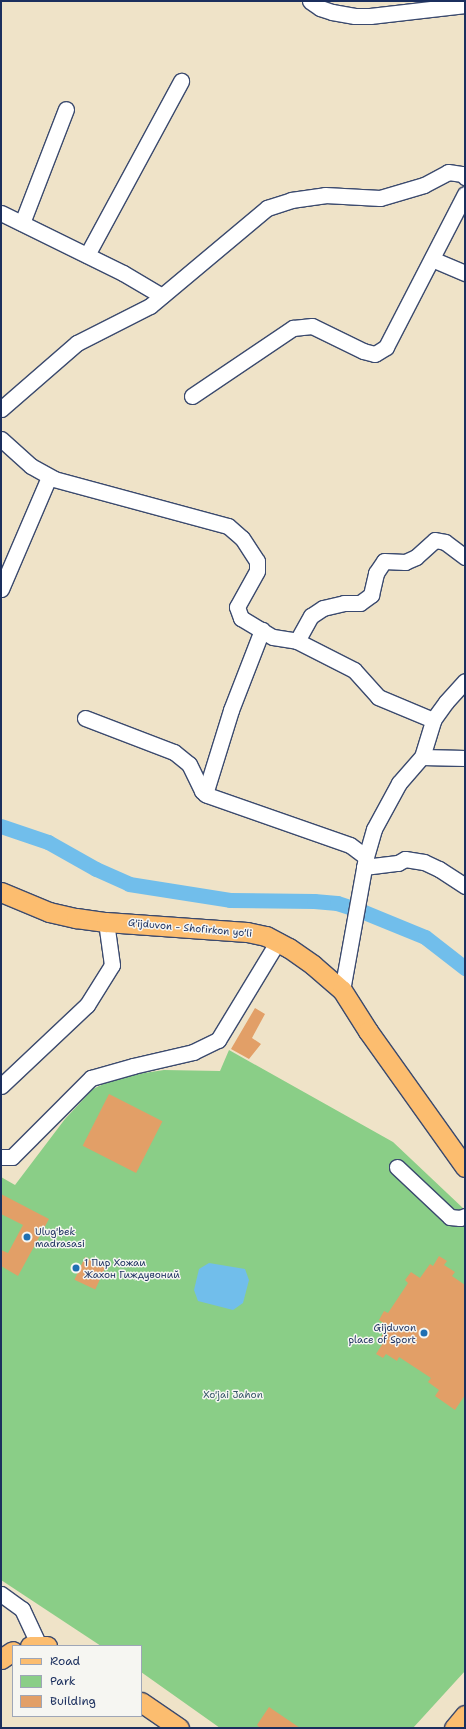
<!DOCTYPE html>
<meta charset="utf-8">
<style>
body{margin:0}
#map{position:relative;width:466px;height:1729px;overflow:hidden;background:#efe3c8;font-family:"Shantell Sans",sans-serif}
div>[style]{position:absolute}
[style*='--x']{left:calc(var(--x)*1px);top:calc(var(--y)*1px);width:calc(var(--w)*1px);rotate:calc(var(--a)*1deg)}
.green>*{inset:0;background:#8ace87}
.water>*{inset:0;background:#71beeb}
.canal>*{height:15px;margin:-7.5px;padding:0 7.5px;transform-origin:7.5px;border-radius:7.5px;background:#71beeb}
.building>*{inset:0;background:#e29f67;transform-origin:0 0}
.roads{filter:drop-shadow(1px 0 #3b4a6e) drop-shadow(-1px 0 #3b4a6e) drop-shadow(0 1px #3b4a6e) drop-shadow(0 -1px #3b4a6e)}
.minor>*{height:15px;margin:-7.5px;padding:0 7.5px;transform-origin:7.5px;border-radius:7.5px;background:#fff}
.major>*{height:19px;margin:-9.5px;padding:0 9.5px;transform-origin:9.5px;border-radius:9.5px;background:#fcbd6f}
.dots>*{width:11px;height:11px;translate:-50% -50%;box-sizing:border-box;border:2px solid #f6f6f2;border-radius:50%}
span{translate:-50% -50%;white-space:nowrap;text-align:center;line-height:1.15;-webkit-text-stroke:3px #f6f6f2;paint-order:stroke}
.street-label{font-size:10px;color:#1b2f5e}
.poi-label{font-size:10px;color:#1b2f5e}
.left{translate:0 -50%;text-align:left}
.right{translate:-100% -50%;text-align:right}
.park-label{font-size:10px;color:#375768}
.frame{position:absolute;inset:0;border:2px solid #1b2f5e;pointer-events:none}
.legend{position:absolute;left:12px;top:1645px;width:130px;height:72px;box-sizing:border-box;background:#f6f6f2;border:1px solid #9ea6b7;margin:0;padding:5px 7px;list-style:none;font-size:12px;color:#1b2f5e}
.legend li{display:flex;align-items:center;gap:8px;height:20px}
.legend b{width:20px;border:1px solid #9ea6b7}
</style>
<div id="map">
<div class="green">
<div style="clip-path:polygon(229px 1050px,393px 1142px,465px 1210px,465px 1671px,413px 1728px,220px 1728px,141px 1672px,141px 1646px,101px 1646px,1px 1580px,1px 1177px,15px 1185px,65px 1119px,93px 1089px,118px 1077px,164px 1070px,220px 1071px)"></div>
</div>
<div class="water">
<div style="clip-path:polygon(209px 1263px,245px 1269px,249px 1280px,243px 1303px,233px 1310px,198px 1301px,194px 1290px,199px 1269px)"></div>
</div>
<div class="canal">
<div style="--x:1;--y:826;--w:50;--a:18.8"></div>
<div style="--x:48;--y:842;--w:55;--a:29.4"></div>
<div style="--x:96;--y:869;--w:36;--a:24"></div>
<div style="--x:129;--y:884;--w:102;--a:9"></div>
<div style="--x:230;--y:900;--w:84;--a:0.7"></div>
<div style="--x:314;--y:901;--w:23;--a:5"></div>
<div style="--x:337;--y:903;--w:23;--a:18"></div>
<div style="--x:359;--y:910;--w:71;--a:22.2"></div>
<div style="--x:425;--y:937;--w:51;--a:37.8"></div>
</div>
<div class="building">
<div style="clip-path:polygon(255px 1008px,265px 1014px,252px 1038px,261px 1044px,249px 1059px,231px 1049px)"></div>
<div style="left:109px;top:1094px;width:60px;height:58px;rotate:27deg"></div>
<div style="clip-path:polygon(1px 1194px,49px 1219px,18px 1276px,1px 1266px,1px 1250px,8px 1253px,23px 1225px,1px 1214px)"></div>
<div style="clip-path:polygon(439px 1256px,447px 1261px,444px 1265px,455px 1272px,452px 1276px,465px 1285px,465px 1395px,455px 1410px,435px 1396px,439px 1390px,428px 1382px,431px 1378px,399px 1357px,397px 1361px,386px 1354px,383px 1358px,376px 1354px,383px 1343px,379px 1340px,388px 1326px,379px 1320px,384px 1311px,388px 1313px,408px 1283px,405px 1280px,411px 1272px,420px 1278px,430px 1264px,433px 1266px)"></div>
<div style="left:85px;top:1257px;width:23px;height:25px;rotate:25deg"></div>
<div style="clip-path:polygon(269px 1707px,300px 1728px,260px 1728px,257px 1725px)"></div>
</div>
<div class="roads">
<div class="minor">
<div style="--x:310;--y:1;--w:12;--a:35"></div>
<div style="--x:320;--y:8;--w:13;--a:18"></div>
<div style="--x:332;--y:12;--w:23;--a:10"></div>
<div style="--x:355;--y:16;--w:15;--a:0"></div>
<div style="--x:370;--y:16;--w:96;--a:-6.6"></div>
<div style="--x:1;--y:213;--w:136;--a:26.2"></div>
<div style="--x:123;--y:273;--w:45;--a:30.5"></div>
<div style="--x:22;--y:223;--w:122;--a:-68.9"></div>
<div style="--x:87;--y:255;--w:198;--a:-61.6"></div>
<div style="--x:432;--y:259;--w:36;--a:23"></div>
<div style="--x:192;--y:396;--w:122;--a:-34"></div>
<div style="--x:293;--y:328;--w:19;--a:-6"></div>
<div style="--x:312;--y:326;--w:57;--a:26.1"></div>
<div style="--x:363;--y:351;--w:12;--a:14"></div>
<div style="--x:375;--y:354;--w:13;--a:-32"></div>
<div style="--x:386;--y:347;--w:172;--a:-62.7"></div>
<div style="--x:1;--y:409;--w:101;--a:-41"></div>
<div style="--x:77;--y:343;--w:82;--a:-26.9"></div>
<div style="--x:150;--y:306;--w:153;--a:-39.9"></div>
<div style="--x:267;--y:208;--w:25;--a:-18"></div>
<div style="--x:291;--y:200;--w:34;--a:-8"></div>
<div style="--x:325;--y:195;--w:55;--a:3.1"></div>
<div style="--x:380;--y:198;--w:46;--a:-16.5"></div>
<div style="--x:424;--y:185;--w:27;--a:-28"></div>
<div style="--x:448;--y:172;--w:15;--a:8"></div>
<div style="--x:463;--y:174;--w:4;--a:56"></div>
<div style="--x:1;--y:439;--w:40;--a:42"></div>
<div style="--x:31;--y:466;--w:26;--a:29"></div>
<div style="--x:54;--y:479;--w:180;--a:15.1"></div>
<div style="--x:228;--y:526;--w:18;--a:41"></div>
<div style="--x:242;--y:538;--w:27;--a:57"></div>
<div style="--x:257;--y:561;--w:10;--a:90"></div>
<div style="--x:257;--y:571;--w:41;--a:119.1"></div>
<div style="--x:237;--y:607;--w:12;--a:70"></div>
<div style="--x:241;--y:618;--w:37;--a:31"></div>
<div style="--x:273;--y:637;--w:24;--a:9"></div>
<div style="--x:297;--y:641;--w:64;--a:27"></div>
<div style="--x:354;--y:670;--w:36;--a:48"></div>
<div style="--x:378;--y:697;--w:60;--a:22.7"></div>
<div style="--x:1;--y:589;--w:122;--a:-66.8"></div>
<div style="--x:297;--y:641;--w:29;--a:-61"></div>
<div style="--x:311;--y:616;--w:14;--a:-34"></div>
<div style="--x:323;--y:608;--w:22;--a:-13"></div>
<div style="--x:344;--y:603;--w:16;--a:0"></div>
<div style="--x:360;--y:603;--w:14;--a:-36"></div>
<div style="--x:371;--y:595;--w:23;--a:-77"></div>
<div style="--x:376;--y:573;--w:14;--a:-56"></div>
<div style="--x:384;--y:561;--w:21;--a:3"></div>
<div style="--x:405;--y:562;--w:12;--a:-24"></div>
<div style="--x:416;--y:557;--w:25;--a:-42"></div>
<div style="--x:435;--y:540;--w:10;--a:11"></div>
<div style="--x:445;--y:542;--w:25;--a:37"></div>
<div style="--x:85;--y:718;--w:95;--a:20.9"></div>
<div style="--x:174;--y:752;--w:19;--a:39"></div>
<div style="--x:189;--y:764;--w:30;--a:64"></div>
<div style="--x:202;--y:791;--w:6;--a:39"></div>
<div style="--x:207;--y:795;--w:151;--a:19.3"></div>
<div style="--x:350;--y:845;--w:20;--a:37"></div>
<div style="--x:366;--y:857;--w:135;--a:100.2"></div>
<div style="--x:422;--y:757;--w:43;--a:1.3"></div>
<div style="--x:205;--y:794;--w:88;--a:-72.8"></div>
<div style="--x:231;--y:710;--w:86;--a:-68.8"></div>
<div style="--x:366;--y:857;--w:29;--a:-74"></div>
<div style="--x:374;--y:829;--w:52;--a:-61.5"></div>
<div style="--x:399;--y:783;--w:35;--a:-49"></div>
<div style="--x:422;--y:757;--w:39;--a:-73"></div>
<div style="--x:433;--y:720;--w:22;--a:-54"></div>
<div style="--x:446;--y:702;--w:28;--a:-48"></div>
<div style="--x:364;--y:867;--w:34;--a:-7"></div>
<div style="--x:398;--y:863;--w:8;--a:-30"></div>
<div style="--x:405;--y:859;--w:19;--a:9"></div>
<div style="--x:424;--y:862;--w:17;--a:25"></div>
<div style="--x:439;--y:869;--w:31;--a:33"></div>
<div style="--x:1;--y:1086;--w:118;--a:-43.3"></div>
<div style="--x:87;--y:1005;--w:47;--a:-58"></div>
<div style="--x:112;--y:965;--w:43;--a:-97.9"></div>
<div style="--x:1;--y:1157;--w:11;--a:0"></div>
<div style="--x:12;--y:1157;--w:112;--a:-45"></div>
<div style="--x:91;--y:1078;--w:44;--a:-15.9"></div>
<div style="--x:133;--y:1066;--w:62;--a:-13.1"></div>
<div style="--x:193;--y:1052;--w:28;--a:-26"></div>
<div style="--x:218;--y:1040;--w:116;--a:-58.8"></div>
<div style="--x:397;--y:1167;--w:73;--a:43.3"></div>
<div style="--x:450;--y:1217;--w:10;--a:6"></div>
<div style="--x:460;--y:1218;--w:5;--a:-22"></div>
<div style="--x:1;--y:1594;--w:26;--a:36"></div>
<div style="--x:22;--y:1609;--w:40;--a:65"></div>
</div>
<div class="major">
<div style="--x:1;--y:892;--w:52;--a:22.6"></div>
<div style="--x:49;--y:912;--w:28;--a:13"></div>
<div style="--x:76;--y:918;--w:30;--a:8"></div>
<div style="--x:106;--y:922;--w:141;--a:4.1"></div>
<div style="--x:247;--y:932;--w:19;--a:12"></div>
<div style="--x:266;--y:936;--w:26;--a:28"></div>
<div style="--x:289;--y:948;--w:29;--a:35"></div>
<div style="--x:313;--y:965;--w:38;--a:41"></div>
<div style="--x:342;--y:990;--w:49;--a:57.6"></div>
<div style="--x:368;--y:1031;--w:167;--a:54.5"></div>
<div style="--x:30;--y:1646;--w:17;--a:0"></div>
<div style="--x:1;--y:1659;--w:14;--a:-34"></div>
<div style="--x:141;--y:1702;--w:46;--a:34.4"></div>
<div style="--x:454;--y:1728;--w:17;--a:-50"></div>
</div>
</div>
<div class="dots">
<div style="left:27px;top:1237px;background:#1f6fb2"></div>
<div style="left:76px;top:1268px;background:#1f6fb2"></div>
<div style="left:424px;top:1333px;background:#1f6fb2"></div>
</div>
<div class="street-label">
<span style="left:190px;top:928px;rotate:5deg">G'ijduvon - Shofirkon yo'li</span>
</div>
<div class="poi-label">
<span class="left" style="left:35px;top:1237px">Ulug'bek<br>madrasasi</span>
<span class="left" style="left:84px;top:1268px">1 Пир Хожаи<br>Жахон Гиждувоний</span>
<span class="right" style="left:416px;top:1333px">Gijduvon<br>place of Sport</span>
</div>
<div class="park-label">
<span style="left:233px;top:1395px">Xo'jai Jahon</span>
</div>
<div class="frame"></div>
<ul class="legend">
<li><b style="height:5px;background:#fcbd6f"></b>Road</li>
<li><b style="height:11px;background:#8ace87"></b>Park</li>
<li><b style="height:11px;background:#e29f67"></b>Building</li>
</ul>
</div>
